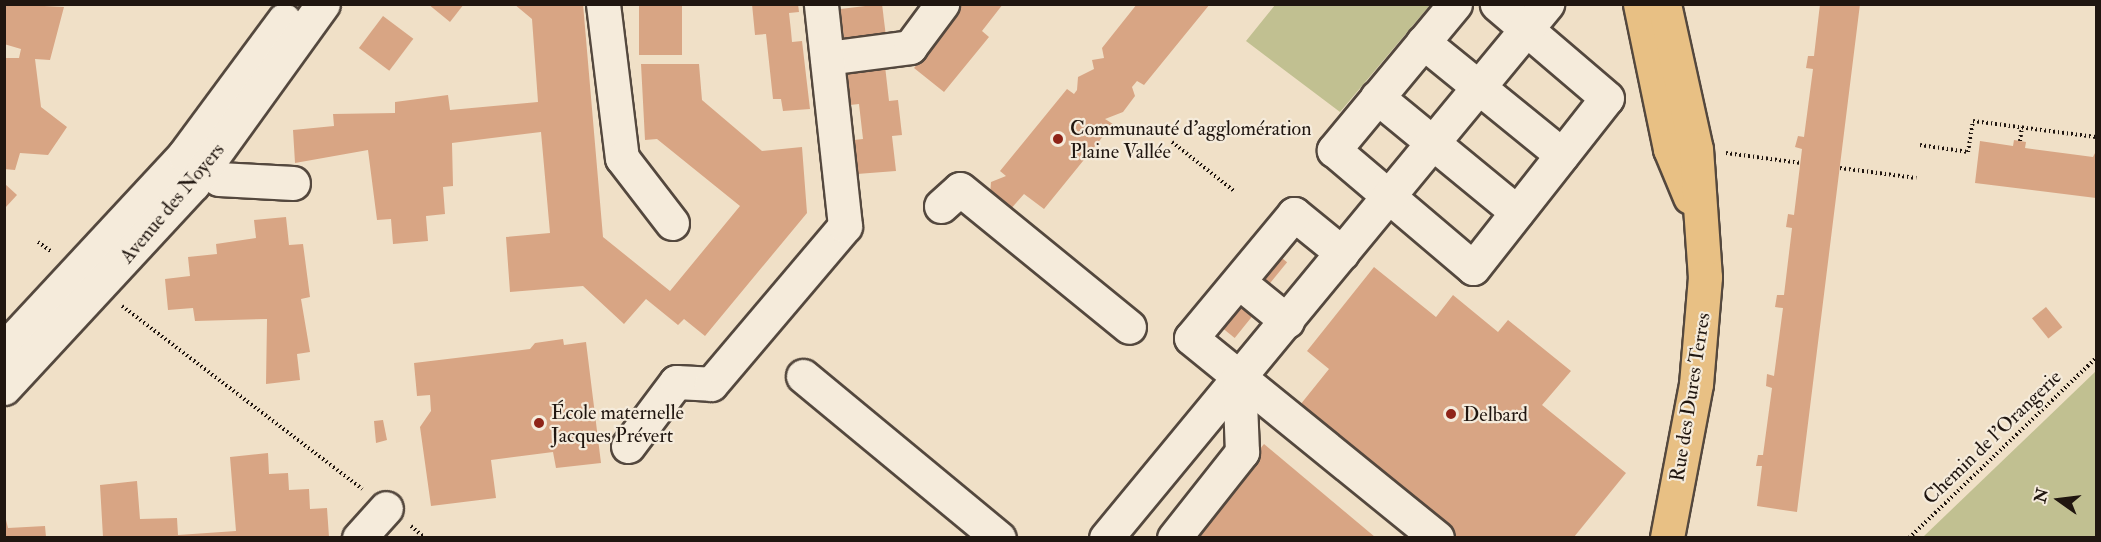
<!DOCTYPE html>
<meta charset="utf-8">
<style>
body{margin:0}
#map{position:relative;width:2101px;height:542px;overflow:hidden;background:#f0e0c7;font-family:"IM FELL Double Pica",serif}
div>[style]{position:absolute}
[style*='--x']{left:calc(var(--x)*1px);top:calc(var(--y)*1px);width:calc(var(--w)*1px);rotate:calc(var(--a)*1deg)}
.green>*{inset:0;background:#c1c091}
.building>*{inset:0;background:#d8a584;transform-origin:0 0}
.path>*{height:4px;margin-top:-2px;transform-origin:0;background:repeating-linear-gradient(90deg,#201610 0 1.5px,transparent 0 4.5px)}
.roads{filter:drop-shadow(2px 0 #54483e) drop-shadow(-2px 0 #54483e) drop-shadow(0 2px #54483e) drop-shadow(0 -2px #54483e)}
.minor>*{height:33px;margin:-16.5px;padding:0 16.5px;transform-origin:16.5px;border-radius:16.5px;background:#f5ebdb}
.major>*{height:33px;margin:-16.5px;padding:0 16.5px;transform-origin:16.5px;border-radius:16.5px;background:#e8c084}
.dots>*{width:16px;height:16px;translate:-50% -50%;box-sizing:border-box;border:3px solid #f5ebdb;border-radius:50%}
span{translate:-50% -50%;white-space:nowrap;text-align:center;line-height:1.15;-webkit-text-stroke:4.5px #f5ebdb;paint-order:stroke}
.poi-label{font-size:20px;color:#201610}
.left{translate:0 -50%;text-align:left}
.street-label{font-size:20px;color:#201610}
.frame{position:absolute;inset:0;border:6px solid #201610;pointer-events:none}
.north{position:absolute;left:2029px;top:470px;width:60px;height:60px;-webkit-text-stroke:4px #f5ebdb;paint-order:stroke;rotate:284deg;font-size:16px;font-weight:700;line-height:24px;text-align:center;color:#201610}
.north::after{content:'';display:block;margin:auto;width:21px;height:27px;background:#201610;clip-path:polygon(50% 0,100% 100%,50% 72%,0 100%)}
</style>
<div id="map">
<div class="green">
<div style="clip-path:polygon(1275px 5px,1275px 4px,1430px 5px,1340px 112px,1246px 41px)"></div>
<div style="clip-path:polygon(2096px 371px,2096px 537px,1923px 537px)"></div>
</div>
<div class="building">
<div style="clip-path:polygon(4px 4px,64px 7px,50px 60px,35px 59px,41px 107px,67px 127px,48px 155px,20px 153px,15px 170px,4px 169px,4px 58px,19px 58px,21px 49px,4px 44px)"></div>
<div style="clip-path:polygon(428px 4px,464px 4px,450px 22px)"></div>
<div style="clip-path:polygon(514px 4px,583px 4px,603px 237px,670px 291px,740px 206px,657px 139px,645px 140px,641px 64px,699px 64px,702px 100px,762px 151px,802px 147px,807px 213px,705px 336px,684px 319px,678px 325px,646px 299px,624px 324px,583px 286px,510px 292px,506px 237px,550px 233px,541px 132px,452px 143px,453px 186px,443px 187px,445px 214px,426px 216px,428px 241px,393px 244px,391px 219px,377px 220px,368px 150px,295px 163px,293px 130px,334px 126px,333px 114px,395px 113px,395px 102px,448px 95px,450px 110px,538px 102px,532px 19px)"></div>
<div style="clip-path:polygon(752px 4px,798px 4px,799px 12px,789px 13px,791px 31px,792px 42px,802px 41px,810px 109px,783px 111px,781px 99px,773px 99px,766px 34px,755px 35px)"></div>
<div style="left:882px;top:4px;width:35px;height:42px;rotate:83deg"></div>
<div style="clip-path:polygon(955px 4px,1003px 4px,982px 31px,989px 37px,944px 92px,914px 68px,959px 13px)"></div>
<div style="clip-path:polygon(1137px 4px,1210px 4px,1144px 85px,1137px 81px,1132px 87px,1135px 96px,1123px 112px,1105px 119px,1113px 124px,1044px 209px,1024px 194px,1009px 211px,990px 196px,991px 182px,1006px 176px,1000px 171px,1067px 89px,1074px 94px,1077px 90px,1078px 77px,1094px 69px,1092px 60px,1104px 58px,1102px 48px)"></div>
<div style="clip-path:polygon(1820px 4px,1860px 4px,1797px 512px,1757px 506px,1762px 466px,1756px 466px,1758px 455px,1763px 455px,1772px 388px,1766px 386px,1767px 374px,1774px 376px,1783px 308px,1775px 307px,1777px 295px,1784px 295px,1792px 228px,1786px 227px,1788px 214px,1794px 215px,1802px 149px,1795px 147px,1798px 136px,1804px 137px,1813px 69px,1806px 68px,1808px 56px,1814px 56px)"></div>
<div style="left:639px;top:5px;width:43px;height:50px"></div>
<div style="left:383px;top:16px;width:38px;height:40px;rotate:37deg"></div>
<div style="clip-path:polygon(885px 66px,889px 101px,898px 100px,902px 135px,892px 136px,896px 171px,857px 174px,854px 140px,863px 139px,859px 104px,850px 105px,847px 70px)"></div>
<div style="clip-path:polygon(2014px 140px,2026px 142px,2025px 148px,2093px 157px,2096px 151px,2096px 198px,1975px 183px,1980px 141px,2013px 146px)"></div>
<div style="clip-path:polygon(5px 184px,17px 195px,5px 208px)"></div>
<div style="clip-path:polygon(286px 217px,289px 245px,303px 244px,310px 297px,301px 299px,310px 352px,297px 354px,300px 380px,266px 384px,267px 319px,195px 321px,193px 308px,168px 310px,165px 279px,190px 276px,188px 257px,217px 254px,216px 244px,256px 238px,254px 220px)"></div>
<div style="left:1256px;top:237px;width:40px;height:29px;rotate:39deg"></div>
<div style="clip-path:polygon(1374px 267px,1436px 317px,1453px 295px,1498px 332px,1508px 320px,1571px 371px,1542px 405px,1626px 473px,1574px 537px,1453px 537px,1296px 410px,1329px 369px,1307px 351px)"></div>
<div style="left:1215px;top:286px;width:48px;height:28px;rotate:39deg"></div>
<div style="left:2046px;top:307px;width:26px;height:18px;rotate:51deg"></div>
<div style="clip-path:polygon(563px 339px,564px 345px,586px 342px,601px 463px,556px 468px,553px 452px,491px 460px,496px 498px,431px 506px,420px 427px,431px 411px,430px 395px,417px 396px,414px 363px,530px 349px,535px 343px)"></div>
<div style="clip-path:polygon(383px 420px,387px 440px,376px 443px,374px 421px)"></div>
<div style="clip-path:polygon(1264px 444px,1375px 537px,1186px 537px)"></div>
<div style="clip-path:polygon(268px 453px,269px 474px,288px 473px,289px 490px,309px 489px,310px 509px,327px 508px,329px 537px,103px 537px,100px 485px,137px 481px,140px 519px,177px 518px,178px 535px,236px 531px,230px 457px)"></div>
<div style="clip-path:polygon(4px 512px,8px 528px,45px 526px,46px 537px,4px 537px)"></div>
</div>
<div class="path">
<div style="--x:2020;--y:141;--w:14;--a:-82"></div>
<div style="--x:1172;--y:142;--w:79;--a:38.3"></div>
<div style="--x:1920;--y:145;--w:49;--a:8.3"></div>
<div style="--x:1968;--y:152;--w:31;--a:-81"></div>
<div style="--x:1973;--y:121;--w:124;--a:7.4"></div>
<div style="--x:1726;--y:153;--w:76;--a:7.6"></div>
<div style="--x:1840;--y:168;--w:77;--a:7.5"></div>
<div style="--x:38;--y:242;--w:17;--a:36"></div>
<div style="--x:122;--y:306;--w:302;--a:37.3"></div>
<div style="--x:411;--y:526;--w:18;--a:41"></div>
<div style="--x:1909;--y:538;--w:260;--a:-43.9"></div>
</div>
<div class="roads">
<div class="minor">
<div style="--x:603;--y:4;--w:155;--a:83"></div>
<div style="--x:622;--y:158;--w:82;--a:52.4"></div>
<div style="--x:1455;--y:4;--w:190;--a:129.7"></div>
<div style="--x:1334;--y:150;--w:182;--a:40.3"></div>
<div style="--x:1473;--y:268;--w:216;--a:-51.8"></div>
<div style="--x:1607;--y:98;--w:145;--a:-139.5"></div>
<div style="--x:1423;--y:42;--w:179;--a:39.1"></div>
<div style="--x:827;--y:58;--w:84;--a:-7.5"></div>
<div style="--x:910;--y:47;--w:54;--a:-53.3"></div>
<div style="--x:1377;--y:97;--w:181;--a:39.4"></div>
<div style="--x:188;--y:158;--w:37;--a:34"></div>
<div style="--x:219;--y:179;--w:74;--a:3.1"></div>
<div style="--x:941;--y:206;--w:25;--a:-42"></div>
<div style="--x:960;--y:189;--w:218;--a:39.2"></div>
<div style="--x:1342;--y:253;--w:62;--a:-140.9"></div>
<div style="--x:1294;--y:214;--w:161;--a:129.7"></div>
<div style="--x:1191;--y:338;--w:317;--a:39.1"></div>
<div style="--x:1239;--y:282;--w:62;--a:39.1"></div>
<div style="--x:4;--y:349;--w:265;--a:-47.1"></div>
<div style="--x:184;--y:155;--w:168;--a:-53.5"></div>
<div style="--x:803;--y:376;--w:254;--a:39.6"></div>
<div style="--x:4;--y:388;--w:278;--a:-47.2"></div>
<div style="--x:193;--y:184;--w:222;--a:-54.2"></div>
<div style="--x:628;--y:446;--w:80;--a:-53.1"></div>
<div style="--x:676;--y:382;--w:35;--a:3"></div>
<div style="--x:711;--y:384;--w:207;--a:-49.7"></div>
<div style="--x:845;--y:226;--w:223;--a:-96.2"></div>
<div style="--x:359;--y:538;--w:40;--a:-48"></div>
<div style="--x:1106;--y:538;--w:693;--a:-50.45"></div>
<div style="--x:1174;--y:538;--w:110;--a:-51.7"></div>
<div style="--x:1242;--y:452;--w:74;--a:-92.3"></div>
</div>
<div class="major">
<div style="--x:1640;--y:4;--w:148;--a:78.3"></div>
<div style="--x:1670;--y:149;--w:52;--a:67.4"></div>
<div style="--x:1664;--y:4;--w:148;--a:77.6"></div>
<div style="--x:1696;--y:149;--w:128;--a:86"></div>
<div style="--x:1705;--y:277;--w:107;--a:94.8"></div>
<div style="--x:1696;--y:384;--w:157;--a:100.7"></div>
</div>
</div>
<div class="dots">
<div style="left:1058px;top:139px;background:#8f2418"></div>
<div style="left:1451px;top:414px;background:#8f2418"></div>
<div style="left:539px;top:423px;background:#8f2418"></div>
</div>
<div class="poi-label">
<span class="left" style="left:1070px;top:140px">Communauté d'agglomération<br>Plaine Vallée</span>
<span class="left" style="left:551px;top:424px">École maternelle<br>Jacques Prévert</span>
<span class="left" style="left:1463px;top:414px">Delbard</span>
</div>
<div class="street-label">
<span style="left:172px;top:203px;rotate:-50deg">Avenue des Noyers</span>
<span style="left:1690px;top:397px;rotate:-81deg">Rue des Dures Terres</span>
<span style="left:1992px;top:437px;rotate:-44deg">Chemin de l'Orangerie</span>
</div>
<div class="frame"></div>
<div class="north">N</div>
</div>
